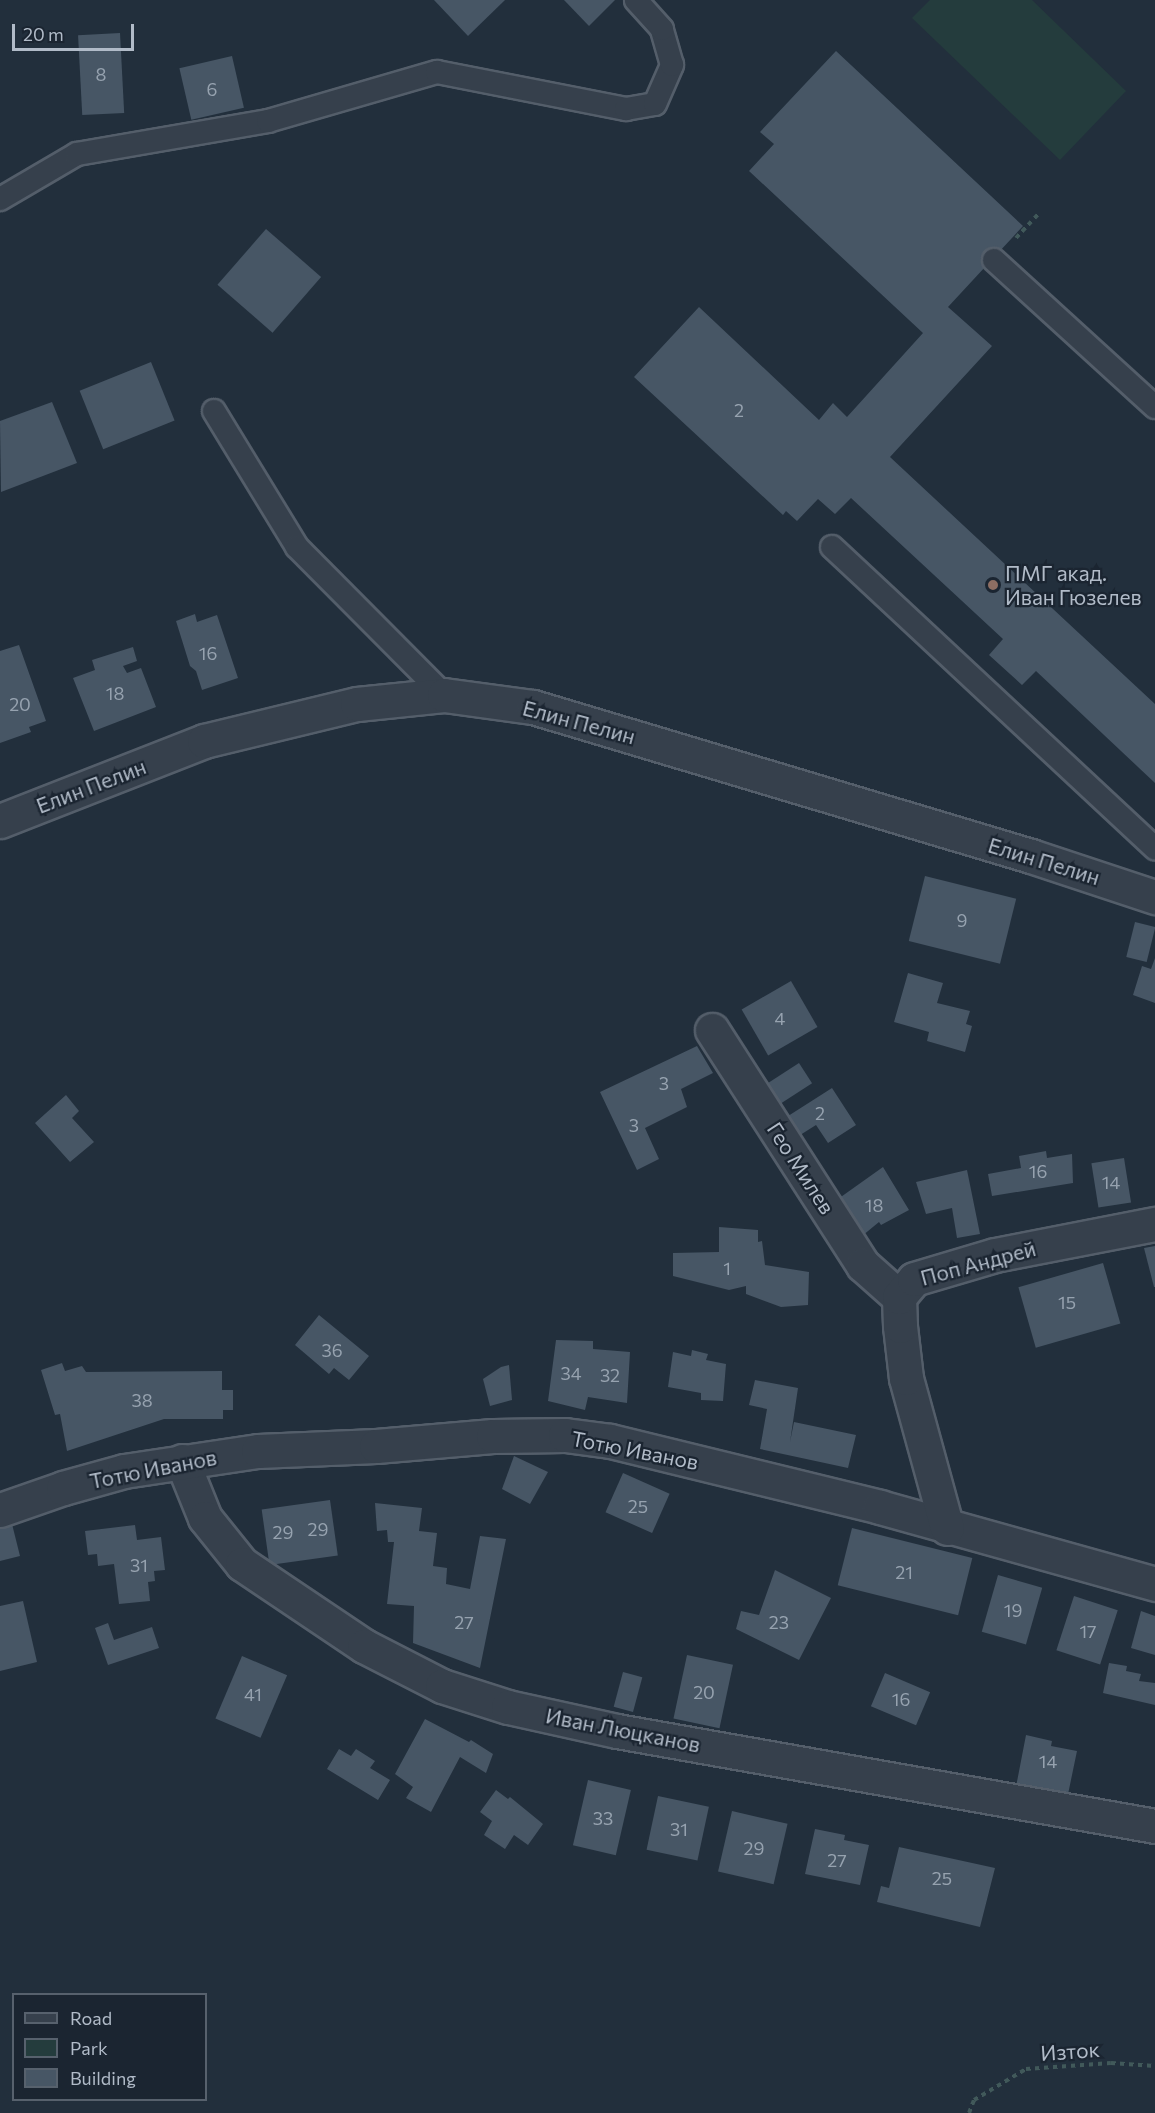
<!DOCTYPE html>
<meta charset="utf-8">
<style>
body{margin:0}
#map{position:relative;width:1155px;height:2113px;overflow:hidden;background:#222f3c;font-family:Commissioner,sans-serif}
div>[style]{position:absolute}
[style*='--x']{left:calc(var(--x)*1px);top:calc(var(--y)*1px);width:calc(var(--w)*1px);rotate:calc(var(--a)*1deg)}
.green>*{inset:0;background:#243c3d}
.building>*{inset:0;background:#475665;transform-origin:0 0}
.path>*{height:4px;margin-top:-2px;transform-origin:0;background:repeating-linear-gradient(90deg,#41595a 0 4.5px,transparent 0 9px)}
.roads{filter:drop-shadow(2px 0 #545e6a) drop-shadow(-2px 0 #545e6a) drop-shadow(0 2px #545e6a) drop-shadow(0 -2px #545e6a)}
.service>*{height:22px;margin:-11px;padding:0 11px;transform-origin:11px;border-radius:11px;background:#36404c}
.minor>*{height:33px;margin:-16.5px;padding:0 16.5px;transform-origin:16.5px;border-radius:16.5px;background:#36404c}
.dots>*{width:16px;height:16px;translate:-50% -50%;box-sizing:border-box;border:3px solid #1b2531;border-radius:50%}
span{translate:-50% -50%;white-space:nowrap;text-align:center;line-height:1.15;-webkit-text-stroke:4.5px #1b2531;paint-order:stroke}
.number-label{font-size:18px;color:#96a2af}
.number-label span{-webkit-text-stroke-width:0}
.poi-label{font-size:21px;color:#b1bbc8}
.left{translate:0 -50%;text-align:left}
.street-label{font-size:21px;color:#b1bbc8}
.legend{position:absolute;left:12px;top:1993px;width:195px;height:108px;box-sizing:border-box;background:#1b2531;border:2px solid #57616d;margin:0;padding:8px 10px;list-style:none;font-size:18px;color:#b1bbc8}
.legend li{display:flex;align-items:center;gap:12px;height:30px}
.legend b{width:30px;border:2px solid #57616d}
.scale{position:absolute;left:12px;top:24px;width:122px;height:27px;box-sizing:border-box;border:3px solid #b1bbc8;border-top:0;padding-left:8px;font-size:18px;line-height:21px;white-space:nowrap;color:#b1bbc8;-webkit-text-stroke:4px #1b2531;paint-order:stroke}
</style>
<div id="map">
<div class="green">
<div style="clip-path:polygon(930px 0,1032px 0,1126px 91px,1060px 160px,912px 18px)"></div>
</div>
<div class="building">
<div style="clip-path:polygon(434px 0,505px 0,468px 36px)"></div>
<div style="clip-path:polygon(564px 0,615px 0,589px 26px)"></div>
<div style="left:120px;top:33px;width:80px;height:42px;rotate:87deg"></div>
<div style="clip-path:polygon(836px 51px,1023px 226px,948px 307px,992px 346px,890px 457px,1155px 704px,1155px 783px,1036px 671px,1022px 685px,989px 655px,1003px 639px,851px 498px,835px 514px,818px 499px,797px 521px,786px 511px,783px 515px,634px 377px,699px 307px,819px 420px,833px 403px,847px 417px,923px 333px,749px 171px,774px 144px,760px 132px)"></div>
<div style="left:232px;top:56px;width:53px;height:54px;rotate:77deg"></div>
<div style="left:266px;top:229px;width:73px;height:74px;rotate:41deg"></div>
<div style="left:151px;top:362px;width:63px;height:77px;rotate:68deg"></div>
<div style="clip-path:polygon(52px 402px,77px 463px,1px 492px,0 421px)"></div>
<div style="clip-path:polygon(195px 614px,197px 622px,217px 615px,238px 678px,202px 690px,196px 671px,190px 666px,176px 621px)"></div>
<div style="clip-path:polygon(19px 645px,46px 721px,29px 727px,31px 732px,0 743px,0 651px)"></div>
<div style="clip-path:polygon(133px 647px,137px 661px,123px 666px,127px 673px,141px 668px,156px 707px,94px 731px,73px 678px,95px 670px,92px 660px)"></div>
<div style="left:925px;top:876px;width:94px;height:67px;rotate:14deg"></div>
<div style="left:1135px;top:922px;width:21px;height:36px;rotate:14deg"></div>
<div style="clip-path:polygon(1155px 958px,1155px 1003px,1133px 995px,1142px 966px,1151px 969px)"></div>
<div style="clip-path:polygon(908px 973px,943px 983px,937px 1003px,970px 1011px,966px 1024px,972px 1026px,965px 1052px,927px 1041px,929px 1032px,894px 1022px)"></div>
<div style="left:791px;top:981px;width:53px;height:57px;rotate:60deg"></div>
<div style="clip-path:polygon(697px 1046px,713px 1073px,681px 1089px,687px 1107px,645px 1128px,659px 1159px,637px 1170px,600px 1092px)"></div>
<div style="left:799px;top:1063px;width:24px;height:41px;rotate:57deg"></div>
<div style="clip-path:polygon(832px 1088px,856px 1125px,828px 1143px,816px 1125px,797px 1137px,785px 1118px)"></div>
<div style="clip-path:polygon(66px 1095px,79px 1111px,72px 1118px,94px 1142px,70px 1162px,35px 1123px)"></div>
<div style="clip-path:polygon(1046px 1151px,1047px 1158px,1072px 1154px,1073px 1183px,992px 1196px,988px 1174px,1021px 1168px,1019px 1156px)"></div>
<div style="left:1124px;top:1158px;width:45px;height:33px;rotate:81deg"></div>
<div style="clip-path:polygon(883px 1167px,909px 1210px,881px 1225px,879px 1222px,862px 1236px,838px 1199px)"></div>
<div style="clip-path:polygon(967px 1170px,980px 1234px,957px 1238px,952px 1208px,926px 1214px,916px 1182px)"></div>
<div style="clip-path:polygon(719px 1227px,758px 1230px,758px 1242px,762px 1241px,765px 1265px,809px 1272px,808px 1305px,781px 1307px,746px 1294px,746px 1286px,729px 1290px,673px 1276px,673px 1253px,719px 1252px)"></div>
<div style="clip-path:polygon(1155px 1246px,1155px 1287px,1154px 1287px,1144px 1248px)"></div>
<div style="left:1103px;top:1263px;width:63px;height:88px;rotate:74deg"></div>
<div style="clip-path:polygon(319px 1315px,369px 1356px,349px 1380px,334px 1368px,329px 1374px,295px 1345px)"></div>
<div style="clip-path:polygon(556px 1340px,593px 1341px,593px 1349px,630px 1352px,627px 1403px,588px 1397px,585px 1410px,548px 1401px)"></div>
<div style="clip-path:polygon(692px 1350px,708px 1354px,706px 1360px,726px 1364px,723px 1401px,701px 1400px,701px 1393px,668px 1387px,673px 1352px,691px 1356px)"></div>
<div style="clip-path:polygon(62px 1363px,65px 1371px,82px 1366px,86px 1372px,222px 1371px,222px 1390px,233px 1390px,233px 1410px,223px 1410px,223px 1419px,164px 1419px,67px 1451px,60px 1414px,55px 1415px,41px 1370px)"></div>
<div style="clip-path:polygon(509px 1365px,512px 1400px,490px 1406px,483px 1379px,501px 1367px)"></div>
<div style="clip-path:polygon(755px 1380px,798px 1388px,790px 1442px,794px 1422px,856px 1435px,848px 1468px,760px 1449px,767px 1409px,749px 1405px)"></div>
<div style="clip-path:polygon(514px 1456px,548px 1472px,530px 1504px,502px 1489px)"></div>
<div style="left:623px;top:1473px;width:51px;height:43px;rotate:24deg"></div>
<div style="left:330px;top:1500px;width:56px;height:69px;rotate:82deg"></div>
<div style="clip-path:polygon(375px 1503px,422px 1508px,419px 1531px,437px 1533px,433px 1566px,447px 1568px,446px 1584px,470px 1589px,480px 1536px,506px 1539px,480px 1668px,413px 1643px,414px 1606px,387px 1604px,394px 1542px,388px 1542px,387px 1530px,377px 1531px)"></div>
<div style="clip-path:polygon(11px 1520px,20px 1556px,0 1561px,0 1524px)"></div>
<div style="clip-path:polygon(135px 1525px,137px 1540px,161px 1537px,165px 1570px,154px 1571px,155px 1581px,148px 1582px,150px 1601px,119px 1604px,114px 1564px,98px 1566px,97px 1554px,88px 1555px,85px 1531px)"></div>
<div style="left:852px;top:1528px;width:124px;height:59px;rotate:14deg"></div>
<div style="clip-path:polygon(775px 1570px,831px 1598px,799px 1660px,736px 1629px,741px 1611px,759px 1615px)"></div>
<div style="left:998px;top:1575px;width:46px;height:59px;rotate:16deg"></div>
<div style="left:1074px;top:1596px;width:46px;height:57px;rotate:18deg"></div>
<div style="clip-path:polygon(23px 1601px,37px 1662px,0 1671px,0 1606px)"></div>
<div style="clip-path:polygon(1141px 1611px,1155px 1616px,1155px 1655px,1131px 1648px)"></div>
<div style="clip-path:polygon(108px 1623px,114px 1640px,152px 1627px,159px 1648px,108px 1665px,95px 1628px)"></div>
<div style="left:687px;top:1655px;width:47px;height:65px;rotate:12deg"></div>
<div style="left:242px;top:1656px;width:49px;height:68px;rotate:23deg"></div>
<div style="clip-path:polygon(1109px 1663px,1127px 1666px,1126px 1671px,1141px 1674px,1139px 1681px,1155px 1683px,1155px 1705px,1103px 1693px)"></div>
<div style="left:623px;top:1672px;width:20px;height:36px;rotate:15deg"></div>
<div style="left:885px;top:1673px;width:49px;height:36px;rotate:23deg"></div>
<div style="clip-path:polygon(425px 1719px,469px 1742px,471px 1740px,493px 1754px,486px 1773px,460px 1757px,431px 1812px,406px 1798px,413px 1787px,395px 1774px)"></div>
<div style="clip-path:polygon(1026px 1735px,1052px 1741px,1051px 1746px,1077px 1751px,1066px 1804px,1015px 1792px)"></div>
<div style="clip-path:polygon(339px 1749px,351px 1756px,356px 1749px,375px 1761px,370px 1768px,390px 1780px,378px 1800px,327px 1769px)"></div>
<div style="left:588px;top:1780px;width:44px;height:67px;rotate:13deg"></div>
<div style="clip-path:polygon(496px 1790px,508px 1799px,510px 1797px,543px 1824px,528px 1845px,514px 1835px,505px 1849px,484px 1835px,492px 1821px,480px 1812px)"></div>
<div style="left:658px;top:1796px;width:52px;height:55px;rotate:12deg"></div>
<div style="left:732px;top:1811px;width:57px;height:62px;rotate:13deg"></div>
<div style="clip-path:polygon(815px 1829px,845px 1835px,844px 1840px,869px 1845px,860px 1885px,805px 1874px)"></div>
<div style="clip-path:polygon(899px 1847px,995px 1868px,980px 1927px,877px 1902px,881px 1886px,889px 1888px)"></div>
</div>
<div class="path">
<div style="--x:1016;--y:238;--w:33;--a:-47"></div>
<div style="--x:969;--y:2113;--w:14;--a:-69"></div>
<div style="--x:974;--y:2100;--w:61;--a:-30.8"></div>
<div style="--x:1026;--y:2069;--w:85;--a:-4"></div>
<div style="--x:1111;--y:2063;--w:44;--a:3.9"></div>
</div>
<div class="roads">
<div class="service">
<div style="--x:0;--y:199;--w:89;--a:-30.3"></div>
<div style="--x:77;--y:154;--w:194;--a:-9.8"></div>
<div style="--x:268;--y:121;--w:176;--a:-16.2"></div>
<div style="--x:437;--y:72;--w:193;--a:11.1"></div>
<div style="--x:626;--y:109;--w:29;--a:-10"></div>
<div style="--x:655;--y:104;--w:43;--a:-66.4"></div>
<div style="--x:672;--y:65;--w:37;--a:-106"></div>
<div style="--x:662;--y:29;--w:39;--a:-132"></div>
<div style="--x:994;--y:260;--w:218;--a:42.4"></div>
<div style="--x:214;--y:411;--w:159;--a:58.6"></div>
<div style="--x:297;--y:547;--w:209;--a:45.2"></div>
<div style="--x:832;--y:547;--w:442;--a:43"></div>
</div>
<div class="minor">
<div style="--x:0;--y:821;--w:219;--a:-21.4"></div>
<div style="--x:204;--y:741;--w:157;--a:-13.6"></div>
<div style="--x:357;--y:704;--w:87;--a:-5.9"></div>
<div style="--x:444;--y:695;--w:90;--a:7.7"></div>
<div style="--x:533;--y:707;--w:520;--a:16.66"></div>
<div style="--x:1031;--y:856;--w:131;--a:18.3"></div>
<div style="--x:712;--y:1030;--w:279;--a:57.3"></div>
<div style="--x:863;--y:1265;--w:48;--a:41.6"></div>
<div style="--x:182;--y:1461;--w:61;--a:68"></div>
<div style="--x:205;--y:1518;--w:59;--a:51.2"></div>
<div style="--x:242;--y:1564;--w:147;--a:33.9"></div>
<div style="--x:364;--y:1646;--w:88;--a:27.1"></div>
<div style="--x:442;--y:1686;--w:69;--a:17.7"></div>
<div style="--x:508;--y:1707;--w:112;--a:12.4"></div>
<div style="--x:617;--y:1731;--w:546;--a:10.01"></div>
<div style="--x:0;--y:1510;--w:67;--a:-19.2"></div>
<div style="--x:63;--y:1488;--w:63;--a:-15.6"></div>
<div style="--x:124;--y:1471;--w:135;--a:-8.5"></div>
<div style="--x:258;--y:1451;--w:118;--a:-2.4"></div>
<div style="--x:376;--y:1446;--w:117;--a:-4.9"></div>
<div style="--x:493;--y:1436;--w:72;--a:-0.8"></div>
<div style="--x:565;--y:1435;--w:45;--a:7.6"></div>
<div style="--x:610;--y:1441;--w:278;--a:13.7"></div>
<div style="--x:880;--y:1507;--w:286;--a:15.6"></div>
<div style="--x:947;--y:1528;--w:156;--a:-105.3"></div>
<div style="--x:906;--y:1378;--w:52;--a:-96.6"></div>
<div style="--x:900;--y:1326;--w:29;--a:-92"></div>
<div style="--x:899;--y:1297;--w:23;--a:-50"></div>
<div style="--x:914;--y:1279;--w:84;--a:-16.5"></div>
<div style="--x:995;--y:1255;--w:163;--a:-11"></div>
</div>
</div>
<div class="dots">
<div style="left:993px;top:585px;background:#8d6e63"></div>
</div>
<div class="number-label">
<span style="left:101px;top:74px">8</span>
<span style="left:212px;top:89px">6</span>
<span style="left:739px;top:410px">2</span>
<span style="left:208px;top:653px">16</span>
<span style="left:115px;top:693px">18</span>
<span style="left:20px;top:704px">20</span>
<span style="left:962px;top:920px">9</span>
<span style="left:780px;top:1018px">4</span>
<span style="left:664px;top:1083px">3</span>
<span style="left:820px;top:1113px">2</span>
<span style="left:634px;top:1125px">3</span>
<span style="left:1038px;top:1171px">16</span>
<span style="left:1111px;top:1182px">14</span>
<span style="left:874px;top:1205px">18</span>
<span style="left:727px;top:1268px">1</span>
<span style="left:1067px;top:1302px">15</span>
<span style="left:332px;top:1350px">36</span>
<span style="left:571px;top:1373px">34</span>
<span style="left:610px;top:1375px">32</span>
<span style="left:142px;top:1400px">38</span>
<span style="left:638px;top:1506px">25</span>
<span style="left:318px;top:1529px">29</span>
<span style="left:283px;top:1532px">29</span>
<span style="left:139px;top:1565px">31</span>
<span style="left:904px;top:1572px">21</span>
<span style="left:1013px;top:1610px">19</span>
<span style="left:464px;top:1622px">27</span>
<span style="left:779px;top:1622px">23</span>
<span style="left:1088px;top:1631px">17</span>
<span style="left:704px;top:1692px">20</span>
<span style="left:253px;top:1694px">41</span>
<span style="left:901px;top:1699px">16</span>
<span style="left:1048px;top:1761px">14</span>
<span style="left:603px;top:1818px">33</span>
<span style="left:679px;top:1829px">31</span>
<span style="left:754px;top:1848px">29</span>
<span style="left:837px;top:1860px">27</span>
<span style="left:942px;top:1878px">25</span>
</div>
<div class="poi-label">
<span class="left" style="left:1005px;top:585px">ПМГ акад.<br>Иван Гюзелев</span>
</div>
<div class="street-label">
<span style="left:579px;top:722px;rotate:15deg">Елин Пелин</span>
<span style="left:91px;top:786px;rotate:-21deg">Елин Пелин</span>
<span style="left:1044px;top:861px;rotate:17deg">Елин Пелин</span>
<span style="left:801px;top:1168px;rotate:57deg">Гео Милев</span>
<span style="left:978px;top:1263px;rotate:-15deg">Поп Андрей</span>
<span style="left:635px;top:1450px;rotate:11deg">Тотю Иванов</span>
<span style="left:153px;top:1469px;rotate:-11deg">Тотю Иванов</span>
<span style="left:623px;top:1730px;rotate:11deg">Иван Люцканов</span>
<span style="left:1070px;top:2051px;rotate:-4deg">Изток</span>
</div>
<ul class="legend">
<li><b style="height:8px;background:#36404c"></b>Road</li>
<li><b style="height:16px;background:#243c3d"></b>Park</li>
<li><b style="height:16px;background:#475665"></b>Building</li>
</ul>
<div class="scale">20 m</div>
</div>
